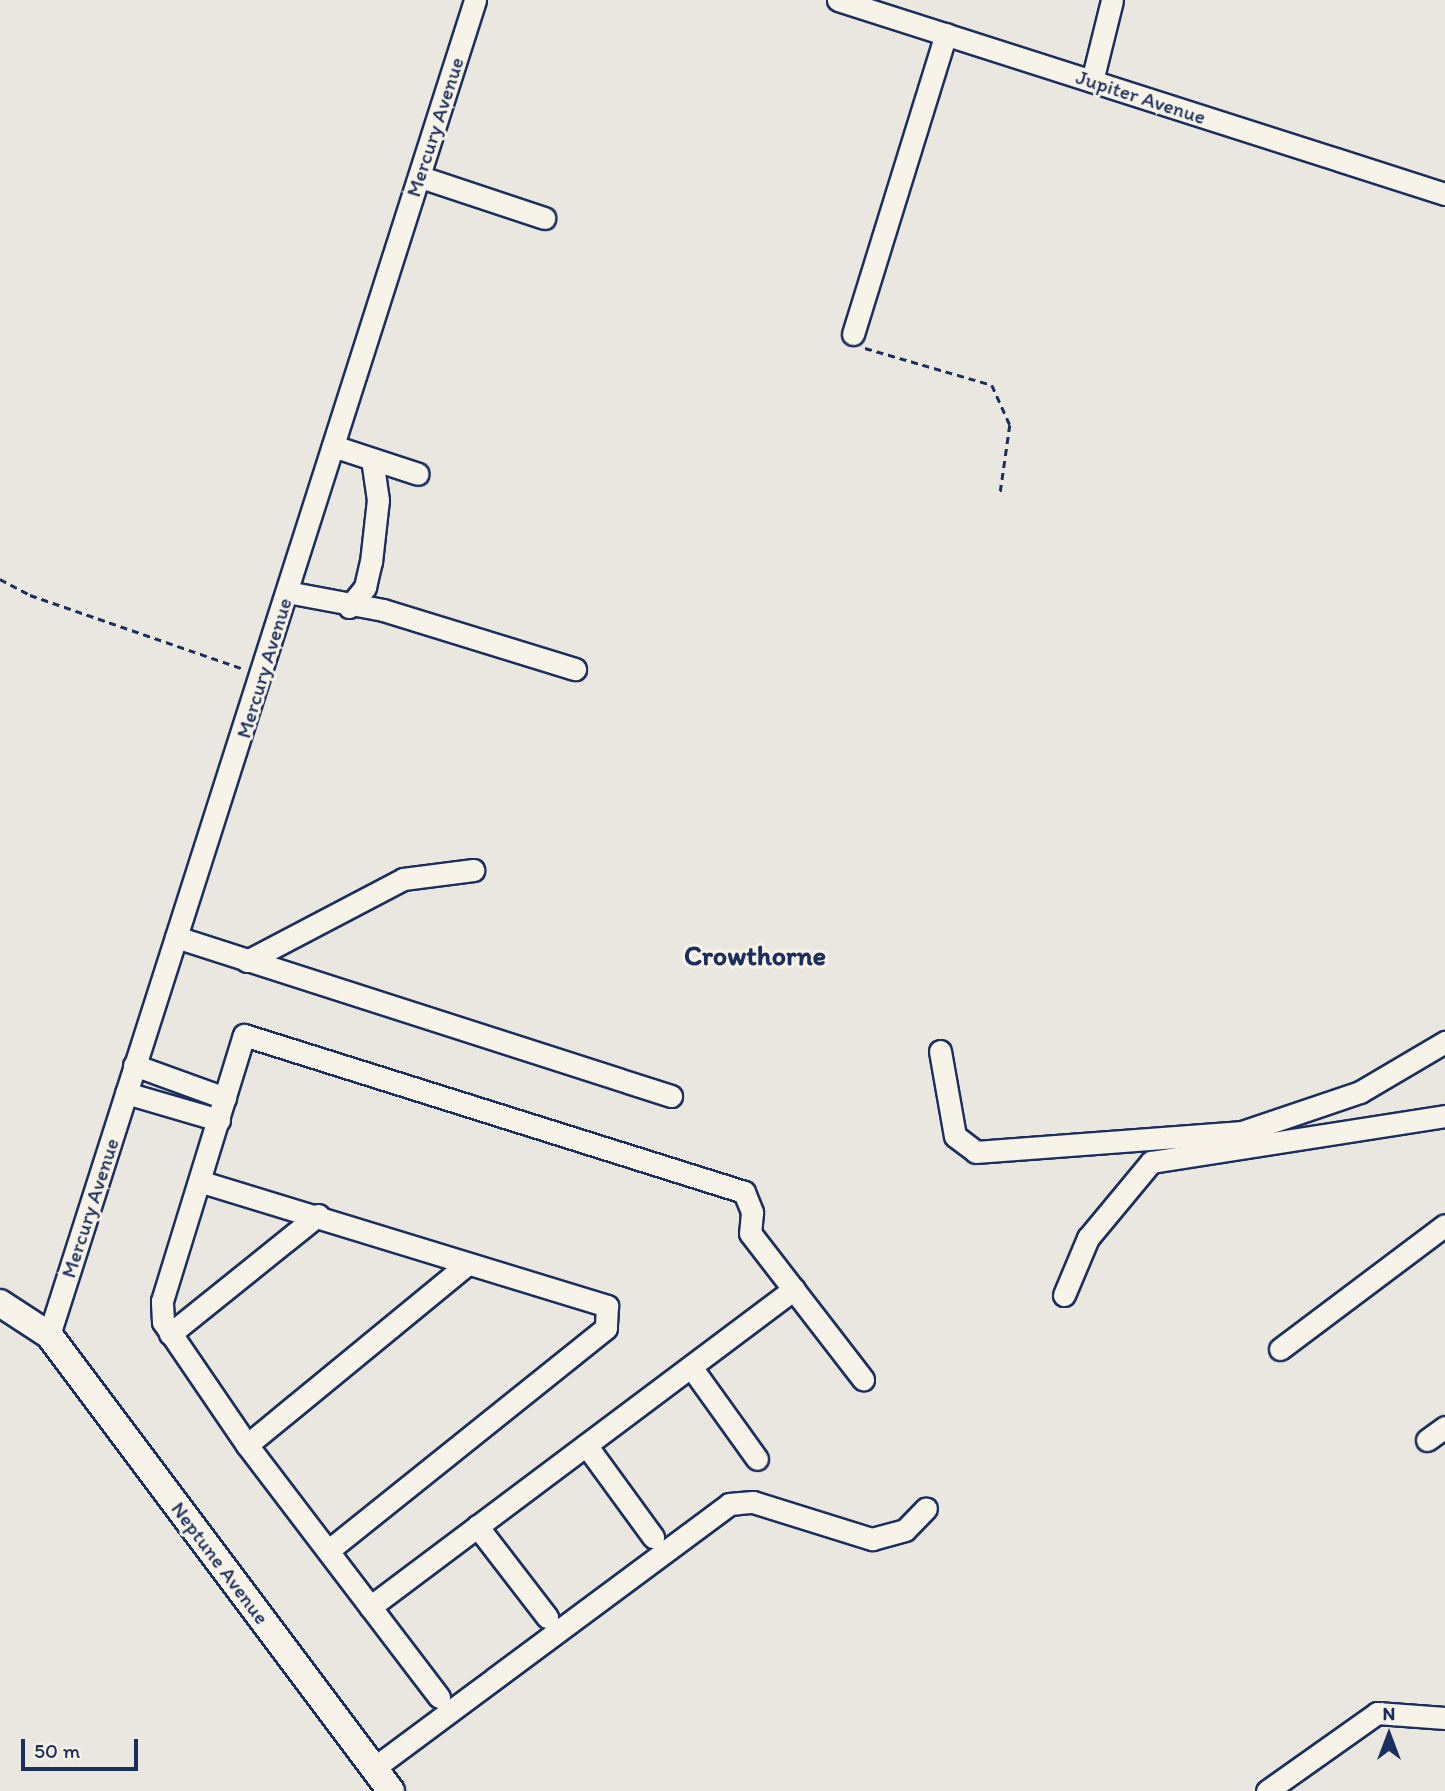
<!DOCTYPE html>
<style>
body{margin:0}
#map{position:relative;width:1445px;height:1791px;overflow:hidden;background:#eae7e0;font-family:Itim,sans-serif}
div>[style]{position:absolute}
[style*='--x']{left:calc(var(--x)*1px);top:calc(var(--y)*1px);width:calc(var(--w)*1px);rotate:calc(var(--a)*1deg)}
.path>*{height:2.5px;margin-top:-1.25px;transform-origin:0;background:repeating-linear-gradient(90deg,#1b2f5e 0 7px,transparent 0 12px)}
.roads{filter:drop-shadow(2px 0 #1b2f5e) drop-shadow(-2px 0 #1b2f5e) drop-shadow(0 2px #1b2f5e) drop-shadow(0 -2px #1b2f5e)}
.minor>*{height:21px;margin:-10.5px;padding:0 10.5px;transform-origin:10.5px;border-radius:10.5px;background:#f7f3e8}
.major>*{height:26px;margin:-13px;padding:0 13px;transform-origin:13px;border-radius:13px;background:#f7f3e8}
span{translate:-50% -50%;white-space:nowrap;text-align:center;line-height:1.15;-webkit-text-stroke:6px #f7f3e8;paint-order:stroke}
.street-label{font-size:21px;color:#1b2f5e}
.district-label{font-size:28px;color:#1b2f5e;font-weight:700}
.north{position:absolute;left:1354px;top:1700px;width:70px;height:70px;-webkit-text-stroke:5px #f7f3e8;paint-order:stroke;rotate:0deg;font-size:19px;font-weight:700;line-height:28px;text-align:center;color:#1b2f5e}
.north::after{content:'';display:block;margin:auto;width:24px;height:32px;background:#1b2f5e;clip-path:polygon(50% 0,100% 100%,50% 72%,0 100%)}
.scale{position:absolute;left:21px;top:1739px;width:117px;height:32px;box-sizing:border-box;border:4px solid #1b2f5e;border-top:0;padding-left:9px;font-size:21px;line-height:24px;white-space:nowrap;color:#1b2f5e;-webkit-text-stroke:5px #f7f3e8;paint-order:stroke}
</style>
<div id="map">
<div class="path">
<div style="--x:865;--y:348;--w:132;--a:16.2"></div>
<div style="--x:992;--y:385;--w:44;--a:65.8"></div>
<div style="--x:1010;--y:425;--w:71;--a:98.1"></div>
<div style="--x:0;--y:579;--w:34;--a:28"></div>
<div style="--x:30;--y:595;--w:226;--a:19.1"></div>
</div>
<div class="roads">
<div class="minor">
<div style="--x:838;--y:0;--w:637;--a:17.72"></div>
<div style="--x:1092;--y:81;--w:83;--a:-76.1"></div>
<div style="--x:421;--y:177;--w:130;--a:18.4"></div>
<div style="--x:853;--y:334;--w:314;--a:-72.8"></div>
<div style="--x:333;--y:446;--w:89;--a:18.2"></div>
<div style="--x:287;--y:592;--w:98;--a:10.6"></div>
<div style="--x:383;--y:610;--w:201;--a:17.1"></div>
<div style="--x:349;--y:607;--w:26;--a:-51"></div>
<div style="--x:365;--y:587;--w:26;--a:-77"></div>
<div style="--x:371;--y:562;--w:62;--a:-83.6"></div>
<div style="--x:378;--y:500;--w:41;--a:-98.3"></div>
<div style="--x:176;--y:937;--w:520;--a:17.81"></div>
<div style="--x:247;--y:961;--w:176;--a:-27.7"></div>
<div style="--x:403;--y:879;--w:71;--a:-7.3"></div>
<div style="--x:940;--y:1051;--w:86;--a:80"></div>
<div style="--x:955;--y:1136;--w:26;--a:37"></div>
<div style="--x:976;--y:1152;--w:267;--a:-4.3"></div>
<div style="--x:1242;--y:1132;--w:125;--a:-18.7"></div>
<div style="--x:1360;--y:1092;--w:99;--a:-30.5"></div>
<div style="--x:134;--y:1065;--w:97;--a:19.9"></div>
<div style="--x:126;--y:1093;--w:97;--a:16.2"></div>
<div style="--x:202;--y:1182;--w:424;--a:17"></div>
<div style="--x:607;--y:1306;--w:22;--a:93"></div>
<div style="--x:606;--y:1328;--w:356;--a:141.3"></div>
<div style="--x:1064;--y:1295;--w:62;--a:-67.2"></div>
<div style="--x:1088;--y:1238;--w:99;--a:-50.3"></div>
<div style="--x:1151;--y:1162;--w:298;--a:-8.9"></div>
<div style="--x:170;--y:1334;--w:190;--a:-38.8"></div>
<div style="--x:49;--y:1335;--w:1401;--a:-72.3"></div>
<div style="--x:1280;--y:1349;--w:206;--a:-36.9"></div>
<div style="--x:691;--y:1367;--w:113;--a:54.3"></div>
<div style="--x:1427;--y:1440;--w:22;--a:-36"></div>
<div style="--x:247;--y:1445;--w:285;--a:-39.4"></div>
<div style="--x:586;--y:1445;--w:114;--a:53.9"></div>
<div style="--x:477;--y:1526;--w:115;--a:52.4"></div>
<div style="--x:370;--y:1607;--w:530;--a:-36.87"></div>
<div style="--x:439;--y:1697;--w:317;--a:-127.3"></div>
<div style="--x:247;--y:1445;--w:149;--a:-124.3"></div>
<div style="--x:163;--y:1322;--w:21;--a:-93"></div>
<div style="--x:162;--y:1301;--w:278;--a:-72.9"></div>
<div style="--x:244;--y:1035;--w:524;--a:17.43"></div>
<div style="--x:744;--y:1192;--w:22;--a:68"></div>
<div style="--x:752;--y:1212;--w:21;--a:95"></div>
<div style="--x:750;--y:1233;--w:185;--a:52.3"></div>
<div style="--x:374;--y:1768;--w:442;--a:-36.6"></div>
<div style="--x:729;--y:1504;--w:24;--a:-5"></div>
<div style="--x:753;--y:1502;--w:125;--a:17.3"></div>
<div style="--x:872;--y:1539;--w:34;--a:-15"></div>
<div style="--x:905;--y:1530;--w:30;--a:-46"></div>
<div style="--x:1267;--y:1791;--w:135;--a:-35.3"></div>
<div style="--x:1377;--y:1713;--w:68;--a:4.2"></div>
</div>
<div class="major">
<div style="--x:0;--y:1303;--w:59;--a:33.1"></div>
<div style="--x:49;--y:1335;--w:570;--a:53.13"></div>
</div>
</div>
<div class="street-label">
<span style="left:1141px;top:97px;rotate:18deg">Jupiter Avenue</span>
<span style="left:435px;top:127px;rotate:-72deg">Mercury Avenue</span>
<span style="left:264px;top:668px;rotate:-73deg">Mercury Avenue</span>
<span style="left:90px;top:1208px;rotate:-72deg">Mercury Avenue</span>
<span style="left:220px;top:1563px;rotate:53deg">Neptune Avenue</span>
</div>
<div class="district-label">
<span style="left:755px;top:955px">Crowthorne</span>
</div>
<div class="north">N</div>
<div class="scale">50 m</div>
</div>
